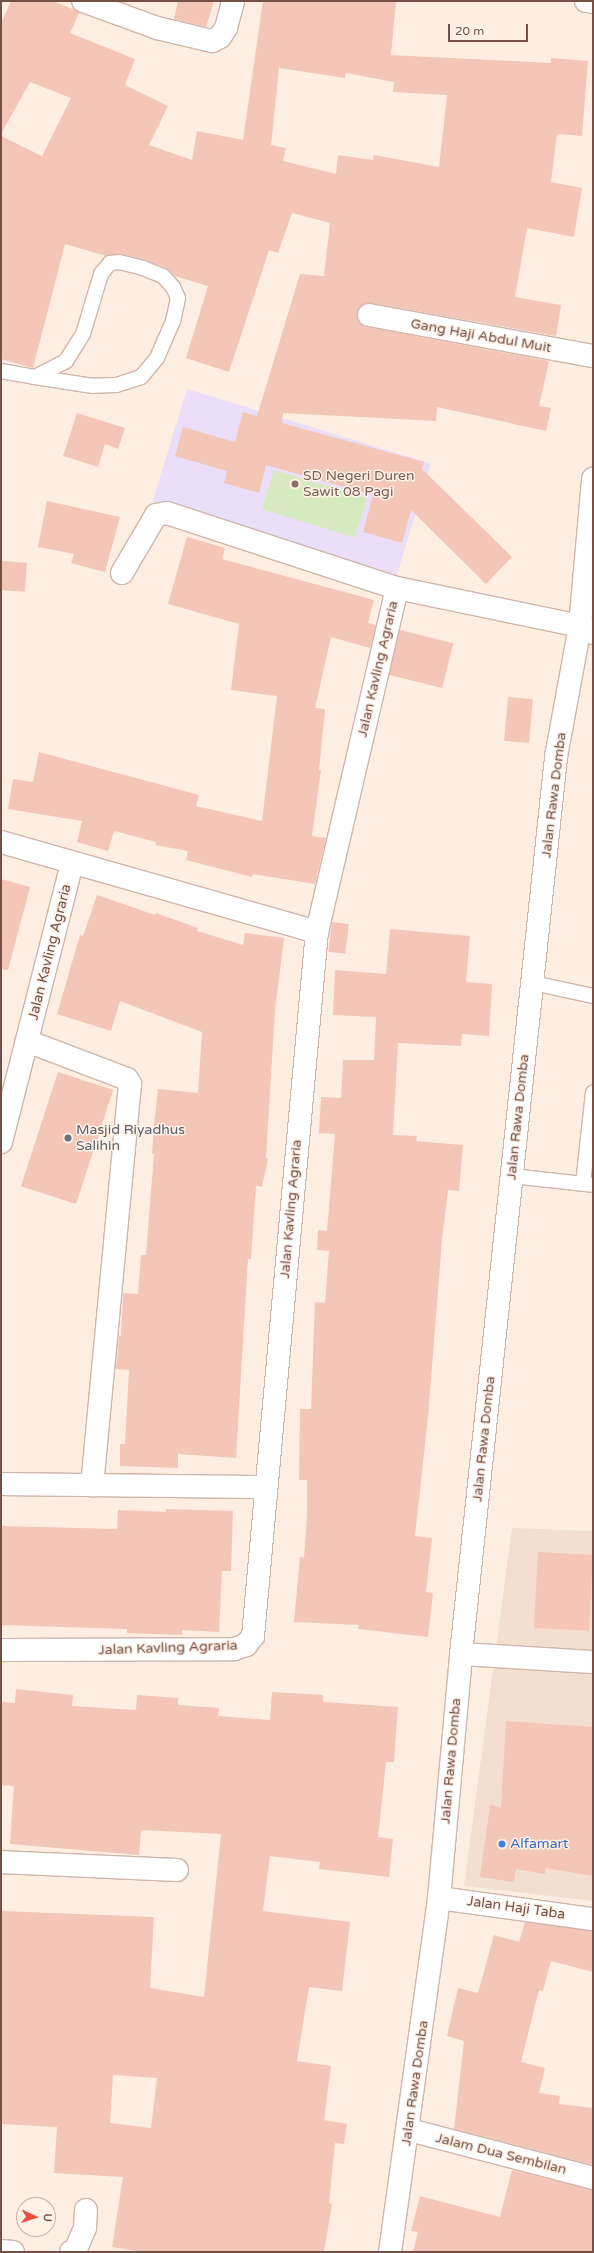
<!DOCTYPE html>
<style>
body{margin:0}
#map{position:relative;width:594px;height:2253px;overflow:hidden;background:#fdeee1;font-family:"Varela Round",sans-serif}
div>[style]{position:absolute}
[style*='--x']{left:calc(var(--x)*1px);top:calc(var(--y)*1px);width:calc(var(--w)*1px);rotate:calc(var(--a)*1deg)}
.residential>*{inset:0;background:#f4decf}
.education>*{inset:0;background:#ebdef9;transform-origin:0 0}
.green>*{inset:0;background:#d7eabf;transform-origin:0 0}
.building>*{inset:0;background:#f3c6b8;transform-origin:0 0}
.roads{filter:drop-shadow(1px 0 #d0b5ab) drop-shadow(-1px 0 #d0b5ab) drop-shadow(0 1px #d0b5ab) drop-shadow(0 -1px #d0b5ab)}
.service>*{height:14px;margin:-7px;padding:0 7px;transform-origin:7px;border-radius:7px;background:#fff}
.minor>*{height:22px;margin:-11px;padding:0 11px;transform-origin:11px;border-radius:11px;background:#fff}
.tertiary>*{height:22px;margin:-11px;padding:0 11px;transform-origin:11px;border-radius:11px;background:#fff}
.dots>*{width:11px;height:11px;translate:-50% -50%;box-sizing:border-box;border:2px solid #fff2e7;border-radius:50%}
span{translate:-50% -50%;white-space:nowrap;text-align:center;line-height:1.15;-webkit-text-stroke:3px #fff2e7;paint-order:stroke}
.street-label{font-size:14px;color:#745047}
.education-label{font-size:14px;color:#785e54}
.left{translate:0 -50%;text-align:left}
.worship-label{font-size:14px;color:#5b616d}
.shop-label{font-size:14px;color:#366cbe}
.frame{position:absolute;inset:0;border:2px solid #745047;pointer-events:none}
.north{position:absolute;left:16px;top:2197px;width:40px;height:40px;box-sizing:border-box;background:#fff2e7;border:1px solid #c7b1a7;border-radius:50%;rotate:93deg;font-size:11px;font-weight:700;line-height:16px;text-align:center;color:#745047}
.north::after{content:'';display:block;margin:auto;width:14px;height:18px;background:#ea4e42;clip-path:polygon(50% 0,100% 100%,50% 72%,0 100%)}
.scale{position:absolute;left:448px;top:24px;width:80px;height:18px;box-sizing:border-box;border:2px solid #745047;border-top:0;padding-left:5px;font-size:12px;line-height:14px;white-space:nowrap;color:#745047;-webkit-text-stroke:3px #fff2e7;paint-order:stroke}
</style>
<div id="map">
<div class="residential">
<div style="clip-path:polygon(512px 1528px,593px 1531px,593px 1901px,464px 1886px)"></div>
</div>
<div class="education">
<div style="left:187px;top:389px;width:255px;height:119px;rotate:17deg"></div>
</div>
<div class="green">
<div style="left:274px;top:470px;width:97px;height:41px;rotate:17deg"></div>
</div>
<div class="building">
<div style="clip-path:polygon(evenodd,11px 1px,53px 1px,77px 11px,79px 13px,70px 33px,135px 59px,125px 85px,168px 106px,149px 145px,192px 160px,197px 131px,243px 140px,263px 1px,396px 1px,391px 55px,551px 63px,551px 58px,588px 61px,582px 136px,557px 134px,551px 182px,582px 188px,574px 237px,527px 228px,515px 297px,561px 305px,556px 336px,371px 303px,360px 307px,357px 313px,361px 324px,367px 327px,549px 361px,539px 406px,551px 408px,546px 431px,437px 407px,436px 421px,283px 413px,282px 423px,424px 462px,422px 469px,512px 557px,486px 584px,411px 510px,402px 543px,363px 532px,373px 495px,266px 465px,259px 493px,224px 483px,227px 471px,175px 456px,183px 427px,235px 442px,243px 412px,257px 416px,300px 274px,324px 276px,330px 223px,292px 213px,278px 253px,269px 250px,229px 372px,186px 358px,208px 286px,175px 276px,166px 268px,145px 260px,121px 254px,106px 256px,65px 244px,33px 368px,1px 359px,1px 136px,42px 156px,71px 98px,30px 82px,1px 134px,1px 23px,11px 1px,279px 68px,345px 78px,346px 73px,394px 82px,393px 92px,447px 95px,439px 167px,374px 155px,373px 160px,338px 155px,336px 174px,283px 161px,286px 148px,271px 145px,279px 68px)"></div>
<div style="clip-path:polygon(178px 1px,214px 1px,206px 27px,174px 19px)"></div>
<div style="clip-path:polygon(77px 413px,125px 428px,118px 449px,105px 444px,98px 467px,63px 456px)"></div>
<div style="clip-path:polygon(47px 501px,120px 517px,105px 572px,71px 563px,74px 554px,38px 547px)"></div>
<div style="clip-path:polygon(187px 537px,225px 548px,222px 559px,374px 600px,368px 623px,376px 625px,370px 648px,331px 637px,315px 708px,325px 709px,319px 770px,321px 770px,312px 836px,326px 838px,315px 884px,253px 874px,252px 877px,186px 860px,188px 851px,155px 845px,156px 842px,114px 831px,108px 851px,77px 842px,82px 821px,8px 809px,13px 779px,33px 782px,39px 752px,199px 795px,196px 806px,262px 821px,277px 696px,231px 690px,239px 624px,168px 604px)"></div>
<div style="left:1px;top:561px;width:26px;height:29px;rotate:4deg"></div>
<div style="left:400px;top:630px;width:55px;height:46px;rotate:14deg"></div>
<div style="left:508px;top:697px;width:25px;height:44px;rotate:5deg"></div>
<div style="clip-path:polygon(1px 879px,30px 887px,8px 970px,1px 969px)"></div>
<div style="clip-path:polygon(97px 895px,155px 915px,156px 913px,198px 928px,197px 931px,243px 945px,245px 933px,284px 938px,275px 1010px,266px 1158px,268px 1159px,262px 1187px,256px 1186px,251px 1259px,248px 1259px,236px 1458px,178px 1454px,178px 1468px,120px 1466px,120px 1444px,125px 1444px,129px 1370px,116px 1369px,119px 1336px,121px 1336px,123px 1293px,138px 1294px,141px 1255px,146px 1255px,154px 1154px,152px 1154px,154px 1124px,158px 1089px,198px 1093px,202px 1032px,120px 1001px,111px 1031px,57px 1014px,80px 935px,83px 936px)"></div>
<div style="left:332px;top:922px;width:17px;height:30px;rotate:7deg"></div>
<div style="clip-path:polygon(390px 929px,470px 936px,466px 982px,492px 984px,489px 1036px,462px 1034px,461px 1046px,398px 1043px,393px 1135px,417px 1136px,416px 1141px,463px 1145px,459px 1191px,448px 1190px,442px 1240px,428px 1417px,415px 1536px,432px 1538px,426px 1592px,433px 1593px,428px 1637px,358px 1629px,359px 1625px,294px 1622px,300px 1557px,304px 1558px,307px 1515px,307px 1480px,299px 1480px,300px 1409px,311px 1409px,315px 1302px,325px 1303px,329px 1251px,317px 1250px,318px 1230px,327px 1231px,335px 1134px,319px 1133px,321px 1097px,341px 1098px,343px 1060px,374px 1060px,376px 1017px,333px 1015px,335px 970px,386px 974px)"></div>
<div style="left:58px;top:1072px;width:58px;height:120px;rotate:18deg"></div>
<div style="clip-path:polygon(166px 1509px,233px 1511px,231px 1571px,222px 1571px,219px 1632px,182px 1630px,182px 1635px,127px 1633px,127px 1629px,1px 1625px,1px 1526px,117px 1529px,118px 1510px,166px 1512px)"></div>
<div style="left:538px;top:1552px;width:55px;height:76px;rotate:3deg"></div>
<div style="clip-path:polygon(evenodd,16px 1689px,73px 1695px,72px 1706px,136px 1710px,137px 1695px,178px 1698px,178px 1705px,219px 1708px,218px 1716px,270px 1720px,272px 1692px,323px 1695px,323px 1702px,398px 1707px,394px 1762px,386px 1762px,378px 1837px,393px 1839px,389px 1877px,319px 1869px,320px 1862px,270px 1856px,263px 1911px,350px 1922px,342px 1991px,309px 1987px,297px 2061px,331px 2066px,324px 2120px,347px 2124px,344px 2144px,335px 2143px,329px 2203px,332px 2204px,324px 2252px,143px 2252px,112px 2247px,123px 2177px,54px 2173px,57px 2127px,1px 2124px,1px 1911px,154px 1917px,150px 1988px,204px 1997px,221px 1834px,141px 1830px,139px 1855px,10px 1844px,14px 1786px,1px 1785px,1px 1702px,15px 1703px,16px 1689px,113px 2075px,157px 2078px,151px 2128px,110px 2123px,113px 2075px)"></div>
<div style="clip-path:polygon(506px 1721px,593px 1727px,593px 1876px,546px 1868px,545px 1874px,516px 1869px,514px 1882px,480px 1877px,490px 1805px,501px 1807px)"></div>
<div style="clip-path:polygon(525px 1922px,593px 1931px,593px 1972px,551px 1961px,543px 1991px,539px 1990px,521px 2062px,545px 2068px,539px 2093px,560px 2096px,559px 2104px,593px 2108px,593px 2165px,454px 2129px,464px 2041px,447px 2036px,458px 1988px,478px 1993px,494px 1935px,519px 1942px)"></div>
<div style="clip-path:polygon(512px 2170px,593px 2190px,593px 2252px,413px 2252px,418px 2232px,411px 2231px,420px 2196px,500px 2217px)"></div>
</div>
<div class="roads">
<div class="service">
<div style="--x:1;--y:371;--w:35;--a:10"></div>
<div style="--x:35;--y:377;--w:35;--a:-27"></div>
<div style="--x:66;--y:361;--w:32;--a:-58"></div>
<div style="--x:83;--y:334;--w:63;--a:-73.3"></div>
<div style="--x:101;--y:274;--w:14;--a:-51"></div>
<div style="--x:110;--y:263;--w:9;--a:-6"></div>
<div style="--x:119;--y:262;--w:25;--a:14"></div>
<div style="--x:143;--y:268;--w:22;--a:22"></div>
<div style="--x:163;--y:276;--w:15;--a:48"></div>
<div style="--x:173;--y:287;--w:12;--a:66"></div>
<div style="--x:178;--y:298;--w:24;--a:102"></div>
<div style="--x:173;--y:321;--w:40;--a:113.4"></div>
<div style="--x:157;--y:358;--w:25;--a:130"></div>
<div style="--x:141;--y:377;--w:26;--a:162"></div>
<div style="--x:116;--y:385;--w:23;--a:178"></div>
<div style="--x:93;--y:386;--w:59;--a:-171.2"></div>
<div style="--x:533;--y:983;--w:61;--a:12.2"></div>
<div style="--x:512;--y:1176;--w:81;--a:6.3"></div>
<div style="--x:583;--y:1183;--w:91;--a:-83.7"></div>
</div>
<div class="minor">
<div style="--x:83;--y:1;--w:79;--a:20"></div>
<div style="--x:157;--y:28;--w:57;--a:13.3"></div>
<div style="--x:212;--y:41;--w:9;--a:-27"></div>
<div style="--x:220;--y:37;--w:11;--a:-56"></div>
<div style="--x:226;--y:28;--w:28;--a:-75"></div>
<div style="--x:586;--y:1;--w:7;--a:8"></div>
<div style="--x:369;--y:315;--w:228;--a:10.4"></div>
<div style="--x:122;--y:573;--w:67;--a:-59.6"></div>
<div style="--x:156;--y:515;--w:11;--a:-10"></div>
<div style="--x:167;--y:513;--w:242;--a:18.1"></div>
<div style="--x:397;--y:588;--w:187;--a:11.7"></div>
<div style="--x:580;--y:626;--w:15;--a:28"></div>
<div style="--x:1;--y:842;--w:329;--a:15.9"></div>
<div style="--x:27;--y:1041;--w:107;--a:20.8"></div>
<div style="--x:127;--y:1079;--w:6;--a:59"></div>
<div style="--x:130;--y:1084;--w:403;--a:95.4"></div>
<div style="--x:1;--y:1142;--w:288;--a:-75.7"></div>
<div style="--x:1;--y:1484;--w:264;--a:0.7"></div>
<div style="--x:1;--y:1650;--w:233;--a:-0.2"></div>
<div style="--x:234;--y:1649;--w:13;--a:-18"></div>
<div style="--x:246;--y:1645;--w:11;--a:-52"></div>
<div style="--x:253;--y:1636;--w:707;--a:-84.81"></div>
<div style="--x:317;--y:932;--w:353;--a:-76.9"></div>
<div style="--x:461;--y:1654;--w:132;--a:3.5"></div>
<div style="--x:1;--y:1862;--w:176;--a:2.6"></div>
<div style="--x:439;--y:1898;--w:155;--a:7.8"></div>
<div style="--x:409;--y:2130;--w:190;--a:14.6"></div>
<div style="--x:1;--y:2251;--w:12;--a:5"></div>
<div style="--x:71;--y:2252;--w:6;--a:-31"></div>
<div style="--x:76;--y:2249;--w:23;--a:-67"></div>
<div style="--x:85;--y:2228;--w:18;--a:-87"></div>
</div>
<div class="tertiary">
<div style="--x:390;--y:2252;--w:357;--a:-82.1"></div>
<div style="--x:439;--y:1898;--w:245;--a:-84.8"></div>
<div style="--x:461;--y:1654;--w:902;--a:-83.95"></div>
<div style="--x:556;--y:757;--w:133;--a:-79.6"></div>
<div style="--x:580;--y:626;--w:148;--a:-84.9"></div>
</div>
</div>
<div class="dots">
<div style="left:295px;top:484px;background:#8d6e63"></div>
<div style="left:68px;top:1138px;background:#6b7280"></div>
<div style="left:502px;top:1844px;background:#3f7fe0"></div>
</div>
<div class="street-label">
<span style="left:481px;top:336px;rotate:10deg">Gang Haji Abdul Muit</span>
<span style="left:378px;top:669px;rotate:-77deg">Jalan Kavling Agraria</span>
<span style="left:554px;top:795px;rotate:-83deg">Jalan Rawa Domba</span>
<span style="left:50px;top:952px;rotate:-76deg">Jalan Kavling Agraria</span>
<span style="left:518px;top:1117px;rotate:-84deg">Jalan Rawa Domba</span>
<span style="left:291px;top:1209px;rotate:-85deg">Jalan Kavling Agraria</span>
<span style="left:484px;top:1439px;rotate:-84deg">Jalan Rawa Domba</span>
<span style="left:168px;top:1648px;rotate:-2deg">Jalan Kavling Agraria</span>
<span style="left:451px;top:1761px;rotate:-85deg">Jalan Rawa Domba</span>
<span style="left:516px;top:1908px;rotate:8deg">Jalan Haji Taba</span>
<span style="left:415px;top:2083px;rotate:-82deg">Jalan Rawa Domba</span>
<span style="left:501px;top:2154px;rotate:14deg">Jalam Dua Sembilan</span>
</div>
<div class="education-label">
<span class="left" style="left:303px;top:484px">SD Negeri Duren<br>Sawit 08 Pagi</span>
</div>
<div class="worship-label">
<span class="left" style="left:76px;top:1138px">Masjid Riyadhus<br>Salihin</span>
</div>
<div class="shop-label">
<span class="left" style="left:510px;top:1844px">Alfamart</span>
</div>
<div class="frame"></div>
<div class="north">U</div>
<div class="scale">20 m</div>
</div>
